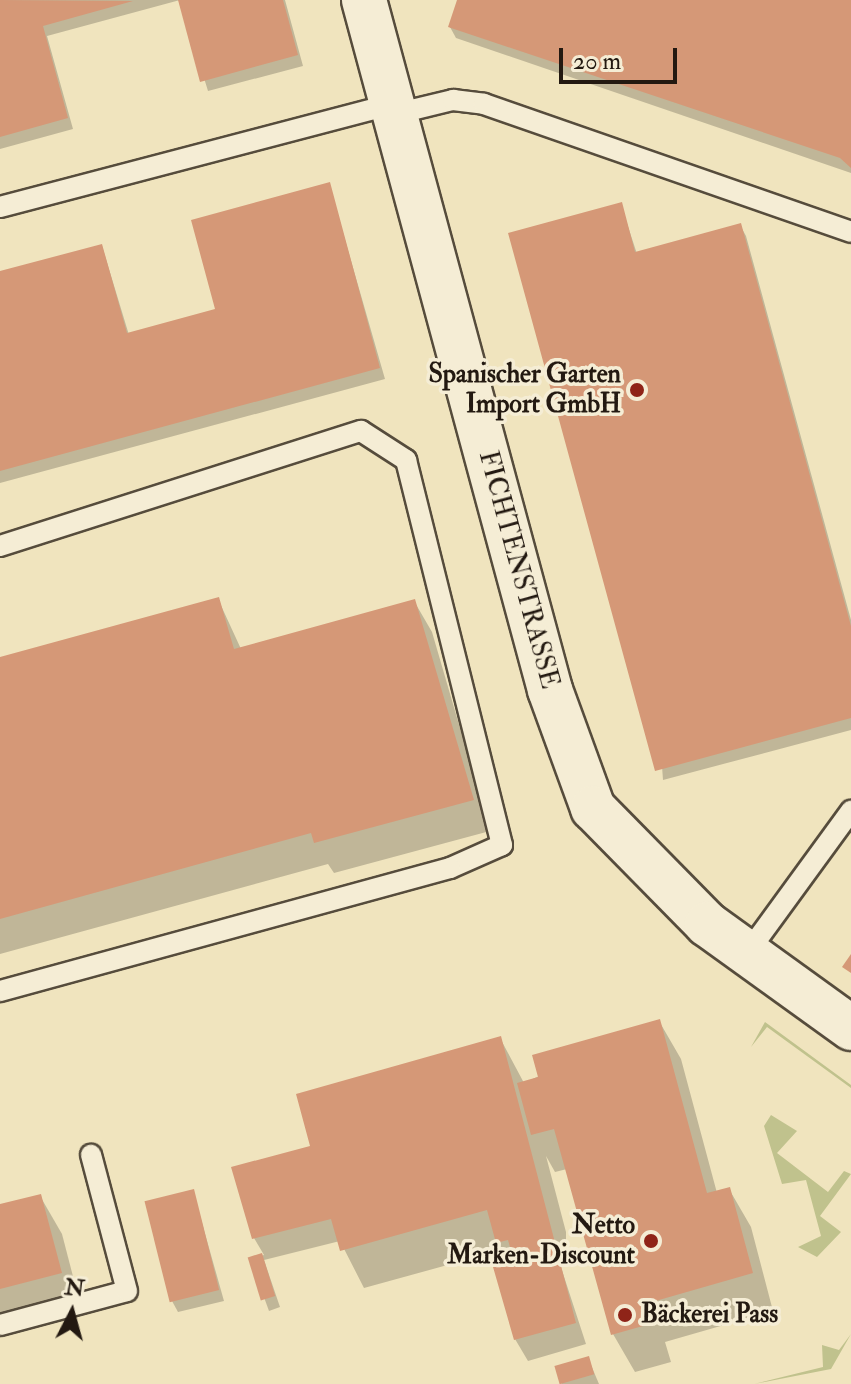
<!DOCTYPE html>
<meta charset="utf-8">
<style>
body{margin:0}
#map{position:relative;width:851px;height:1384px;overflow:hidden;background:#f0e4be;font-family:"IM FELL Double Pica",serif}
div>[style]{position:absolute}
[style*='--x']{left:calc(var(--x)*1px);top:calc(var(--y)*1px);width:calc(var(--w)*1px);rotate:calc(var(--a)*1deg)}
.green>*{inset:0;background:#c0c28d}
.shadow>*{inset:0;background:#0003}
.building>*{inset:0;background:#d59877;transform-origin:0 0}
.roads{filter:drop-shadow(2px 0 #564c3c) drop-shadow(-2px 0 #564c3c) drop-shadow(0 2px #564c3c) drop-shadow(0 -2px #564c3c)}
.lane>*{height:20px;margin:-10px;padding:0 10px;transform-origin:10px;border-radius:10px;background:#f5edd5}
.secondary>*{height:44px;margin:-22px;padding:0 22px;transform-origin:22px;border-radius:22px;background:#f5edd5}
.dots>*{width:22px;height:22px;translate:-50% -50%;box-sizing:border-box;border:4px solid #f5edd5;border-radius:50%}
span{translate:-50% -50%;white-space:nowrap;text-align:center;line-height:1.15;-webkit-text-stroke:7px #f5edd5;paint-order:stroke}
.poi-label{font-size:26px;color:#231911;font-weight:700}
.right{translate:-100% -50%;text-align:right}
.left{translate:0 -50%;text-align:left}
.street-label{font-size:26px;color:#231911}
.north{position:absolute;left:32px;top:1272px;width:80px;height:80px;-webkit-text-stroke:6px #f5edd5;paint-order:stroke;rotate:6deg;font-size:22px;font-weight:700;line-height:32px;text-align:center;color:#231911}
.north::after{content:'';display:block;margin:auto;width:28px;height:36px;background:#231911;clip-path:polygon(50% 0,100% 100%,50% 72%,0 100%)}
.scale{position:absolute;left:559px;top:48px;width:118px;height:36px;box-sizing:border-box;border:4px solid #231911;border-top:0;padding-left:10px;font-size:24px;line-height:28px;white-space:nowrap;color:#231911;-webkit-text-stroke:6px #f5edd5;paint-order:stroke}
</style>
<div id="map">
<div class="green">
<div style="clip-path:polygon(765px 1022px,851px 1085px,851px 1088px,767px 1027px,751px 1047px)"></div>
<div style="clip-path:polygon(771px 1115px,797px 1131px,777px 1153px,828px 1192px,844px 1171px,851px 1174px,820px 1216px,841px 1232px,817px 1257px,798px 1247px,821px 1236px,806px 1180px,782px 1184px,764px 1126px)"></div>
<div style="clip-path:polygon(851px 1334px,831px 1369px,754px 1384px,823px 1367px,822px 1345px,839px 1350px)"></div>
</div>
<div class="shadow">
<div style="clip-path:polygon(0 0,285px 0,303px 66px,208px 91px,180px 0,47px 36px,73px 129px,0 149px)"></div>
<div style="clip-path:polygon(459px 0,851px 0,851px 173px,456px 38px,450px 27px)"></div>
<div style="clip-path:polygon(329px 184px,385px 379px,0 483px,0 273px,102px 246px,129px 335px,218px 310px)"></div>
<div style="clip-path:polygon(621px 205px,637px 254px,740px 225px,746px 236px,851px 620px,851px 730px,663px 780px)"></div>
<div style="clip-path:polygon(218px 599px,241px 649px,414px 601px,432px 632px,490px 831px,334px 873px,328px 864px,0 954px,0 659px)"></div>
<div style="clip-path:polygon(659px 1021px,681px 1059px,717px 1193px,729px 1189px,751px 1227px,773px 1311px,665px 1342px,671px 1362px,635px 1372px,613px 1334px,567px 1169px,555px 1172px,546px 1156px,566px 1232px,566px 1249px,556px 1252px,586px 1344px,528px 1361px,515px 1339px,502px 1250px,364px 1288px,340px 1241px,264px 1260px,280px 1307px,269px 1311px,250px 1259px,264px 1255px,254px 1238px,310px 1148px,500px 1038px,524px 1083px)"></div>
<div style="clip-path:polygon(193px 1191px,224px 1301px,178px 1312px,172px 1301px)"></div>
<div style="clip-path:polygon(40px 1196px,62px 1234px,82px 1311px,0 1332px,0 1207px)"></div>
<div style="clip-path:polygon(588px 1358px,599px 1384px,562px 1384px,560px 1382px)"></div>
</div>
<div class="building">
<div style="clip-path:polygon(0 0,133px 1px,43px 26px,68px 118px,0 137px)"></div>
<div style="clip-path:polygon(178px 0,283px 0,298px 55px,200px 82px)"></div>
<div style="clip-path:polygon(457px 0,851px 0,851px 168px,840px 158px,448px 27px)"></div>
<div style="clip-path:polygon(330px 182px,380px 368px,0 471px,0 271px,102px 244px,127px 333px,215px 309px,191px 220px)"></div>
<div style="clip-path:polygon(622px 202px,635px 252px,741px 223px,851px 626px,851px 718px,655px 771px,508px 233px)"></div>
<div style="clip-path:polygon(219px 597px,234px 649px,415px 599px,474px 800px,314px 843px,311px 833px,0 919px,0 657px)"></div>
<div style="clip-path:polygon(851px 954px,851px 973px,842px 967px)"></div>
<div style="clip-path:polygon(660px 1019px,707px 1193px,730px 1187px,753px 1273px,645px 1304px,650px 1324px,611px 1335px,554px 1129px,531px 1135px,517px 1083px,538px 1077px,532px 1055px)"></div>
<div style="clip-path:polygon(501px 1036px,576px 1323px,514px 1340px,491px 1260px,512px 1254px,508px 1240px,496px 1243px,487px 1210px,340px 1251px,331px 1219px,252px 1239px,231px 1167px,310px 1146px,296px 1094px)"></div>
<div style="left:194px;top:1189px;width:104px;height:51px;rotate:76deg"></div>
<div style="clip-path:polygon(41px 1194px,62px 1273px,0 1289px,0 1204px)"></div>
<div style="left:262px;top:1253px;width:45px;height:15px;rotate:73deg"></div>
<div style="left:589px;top:1356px;width:19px;height:36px;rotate:74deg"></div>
</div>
<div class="roads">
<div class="lane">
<div style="--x:395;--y:114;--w:60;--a:-13.6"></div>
<div style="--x:453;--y:100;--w:31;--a:7"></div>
<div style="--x:484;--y:104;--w:389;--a:19.2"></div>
<div style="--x:0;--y:207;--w:405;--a:-14.7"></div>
<div style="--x:0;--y:546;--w:379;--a:-17.7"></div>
<div style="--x:361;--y:431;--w:54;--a:32.8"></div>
<div style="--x:406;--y:460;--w:397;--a:76"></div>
<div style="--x:502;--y:845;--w:57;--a:156.1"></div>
<div style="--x:450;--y:868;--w:467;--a:164.7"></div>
<div style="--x:748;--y:952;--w:175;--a:-53.9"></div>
<div style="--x:0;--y:1325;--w:131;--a:-15"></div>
<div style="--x:127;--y:1291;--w:141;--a:-104.8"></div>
</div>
<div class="secondary">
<div style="--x:364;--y:0;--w:715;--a:74.91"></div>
<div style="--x:550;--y:690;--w:126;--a:70"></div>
<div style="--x:593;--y:808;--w:163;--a:45.5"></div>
<div style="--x:707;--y:924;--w:178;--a:35.8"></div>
</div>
</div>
<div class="dots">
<div style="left:637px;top:390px;background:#8f2418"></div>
<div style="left:651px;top:1241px;background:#8f2418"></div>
<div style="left:625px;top:1315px;background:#8f2418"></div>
</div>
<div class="poi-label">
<span class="right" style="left:621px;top:390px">Spanischer Garten<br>Import GmbH</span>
<span class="right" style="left:635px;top:1241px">Netto<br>Marken-Discount</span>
<span class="left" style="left:641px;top:1315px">Bäckerei Pass</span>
</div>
<div class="street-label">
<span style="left:518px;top:570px;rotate:75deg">FICHTENSTRASSE</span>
</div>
<div class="north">N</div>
<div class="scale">20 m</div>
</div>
